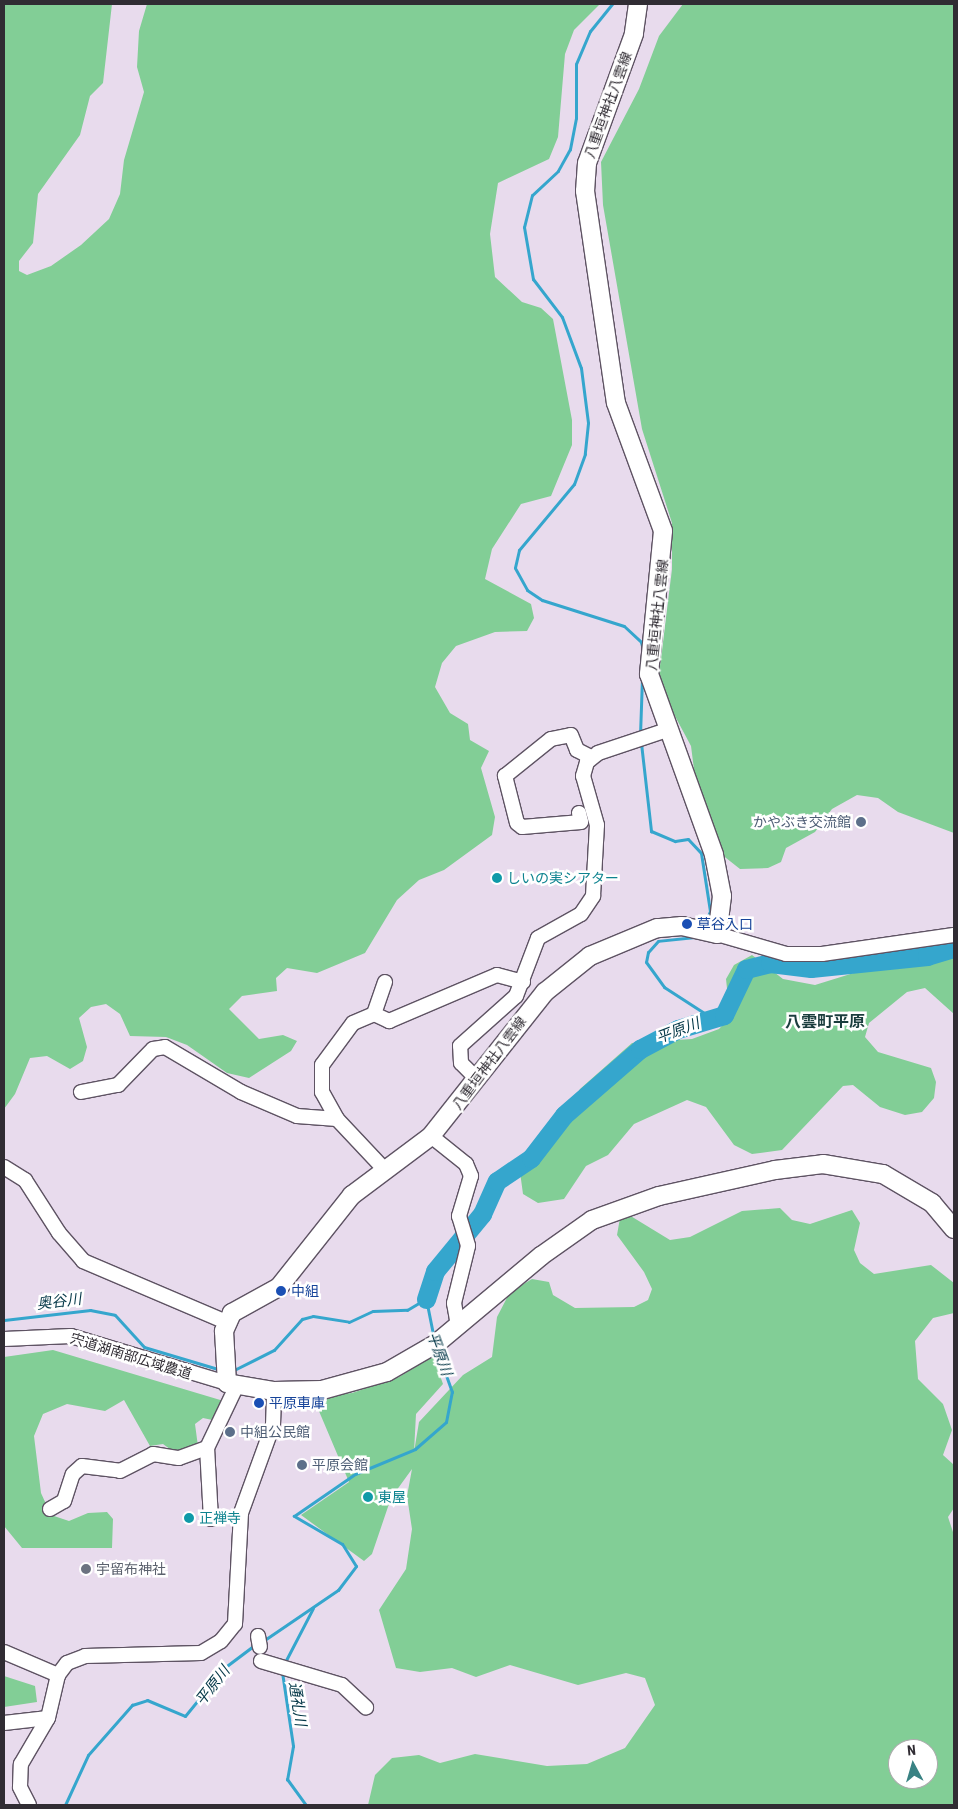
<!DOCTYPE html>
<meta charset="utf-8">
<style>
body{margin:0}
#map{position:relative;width:958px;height:1809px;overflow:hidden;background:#e8dbed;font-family:"Roboto Condensed","Noto Sans JP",sans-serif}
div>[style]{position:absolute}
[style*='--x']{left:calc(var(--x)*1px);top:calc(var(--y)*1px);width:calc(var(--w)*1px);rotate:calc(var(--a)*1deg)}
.green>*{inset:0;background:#82ce96}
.stream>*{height:3px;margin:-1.5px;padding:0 1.5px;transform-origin:1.5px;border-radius:1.5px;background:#35a6cd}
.river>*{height:19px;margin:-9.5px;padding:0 9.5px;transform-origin:9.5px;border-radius:9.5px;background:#35a6cd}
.roads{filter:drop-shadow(1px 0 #5e5363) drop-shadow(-1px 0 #5e5363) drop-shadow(0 1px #5e5363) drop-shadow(0 -1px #5e5363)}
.minor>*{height:14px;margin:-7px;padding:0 7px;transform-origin:7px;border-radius:7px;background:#fff}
.major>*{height:18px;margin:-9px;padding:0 9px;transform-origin:9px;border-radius:9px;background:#fff}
.dots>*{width:14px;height:14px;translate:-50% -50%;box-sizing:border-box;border:2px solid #fff;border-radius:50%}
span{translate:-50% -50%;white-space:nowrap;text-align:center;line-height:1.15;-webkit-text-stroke:5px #fff;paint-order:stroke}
.street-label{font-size:14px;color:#302c33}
.service-label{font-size:14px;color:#4e5e75}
.right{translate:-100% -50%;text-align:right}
.left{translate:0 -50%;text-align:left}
.culture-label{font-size:14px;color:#0d838f}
.transit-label{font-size:14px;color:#164399}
.worship-label{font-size:14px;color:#5b616d}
.water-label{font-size:15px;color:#043747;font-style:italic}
.quarter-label{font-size:16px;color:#1b3d3e;font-weight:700}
.frame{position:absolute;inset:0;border:5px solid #302c33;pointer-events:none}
.north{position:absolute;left:888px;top:1739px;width:50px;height:50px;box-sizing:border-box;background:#fff;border:1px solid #acabad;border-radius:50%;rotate:354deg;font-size:14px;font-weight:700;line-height:20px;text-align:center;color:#302c33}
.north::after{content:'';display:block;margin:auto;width:18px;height:22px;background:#398283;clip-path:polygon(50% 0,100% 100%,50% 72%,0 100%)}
</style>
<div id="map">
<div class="green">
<div style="clip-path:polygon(4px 4px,112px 4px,103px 83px,90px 96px,80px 135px,38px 194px,33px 243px,19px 261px,19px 271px,27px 275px,51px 266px,81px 245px,109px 219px,120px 194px,124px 160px,144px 92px,137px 67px,139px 31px,147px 4px,600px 4px,574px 30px,565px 54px,558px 137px,549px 159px,498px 183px,490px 234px,495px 277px,522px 302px,541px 308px,553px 319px,572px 420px,572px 445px,551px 496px,521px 504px,492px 549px,485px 579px,531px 604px,534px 618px,527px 631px,495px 632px,456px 646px,442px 663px,435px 687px,450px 713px,468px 724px,470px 740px,489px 751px,481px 768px,495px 817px,492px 835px,444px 870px,419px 880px,397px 900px,365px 953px,317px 973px,287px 968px,276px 978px,277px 991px,242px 996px,229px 1009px,259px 1039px,283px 1035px,297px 1041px,291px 1051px,249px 1078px,227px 1073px,187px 1045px,166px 1037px,130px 1036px,120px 1014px,106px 1004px,91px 1007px,79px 1018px,87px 1047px,83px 1061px,70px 1069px,47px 1056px,30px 1058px,15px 1094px,4px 1109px)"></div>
<div style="clip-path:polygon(683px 4px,954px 4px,954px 833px,898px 812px,878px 798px,857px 795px,832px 809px,815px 832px,786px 848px,781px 862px,768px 868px,740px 869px,721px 854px,696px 785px,691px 746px,669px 705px,659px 674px,672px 569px,672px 523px,642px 429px,603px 205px,601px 162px,639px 89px,659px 36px)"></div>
<div style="clip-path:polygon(752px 955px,783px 979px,815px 985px,873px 967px,954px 955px,954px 1014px,925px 988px,907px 992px,869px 1023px,865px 1037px,878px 1052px,931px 1068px,936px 1082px,934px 1098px,922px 1112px,905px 1115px,880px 1107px,853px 1085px,843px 1086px,782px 1150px,752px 1154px,734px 1145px,706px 1107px,687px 1100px,634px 1124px,608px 1155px,586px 1166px,564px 1199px,538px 1203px,523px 1194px,520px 1172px,545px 1151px,580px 1089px,632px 1043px,692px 1039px,719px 1029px,730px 1017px,726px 979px,734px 965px)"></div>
<div style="clip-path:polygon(evenodd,780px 1208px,792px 1220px,810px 1224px,852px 1210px,860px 1223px,854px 1250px,860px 1263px,874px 1274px,931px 1265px,954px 1283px,954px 1313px,933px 1318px,915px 1341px,918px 1379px,943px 1404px,952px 1430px,943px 1455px,954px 1465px,954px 1508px,948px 1517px,954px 1535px,954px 1805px,368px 1805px,375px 1775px,392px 1758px,419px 1755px,440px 1763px,475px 1754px,547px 1766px,587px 1764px,625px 1748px,655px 1705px,645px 1678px,626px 1673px,578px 1685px,510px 1665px,476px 1677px,452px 1668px,420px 1672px,396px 1668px,379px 1610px,406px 1569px,412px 1529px,407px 1496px,412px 1469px,391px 1498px,372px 1554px,364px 1561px,301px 1515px,349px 1482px,313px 1397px,352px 1393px,399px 1377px,433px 1356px,443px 1384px,416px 1414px,414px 1452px,419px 1422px,463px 1375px,492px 1357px,497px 1317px,510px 1292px,532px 1279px,549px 1282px,553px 1295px,575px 1308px,634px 1307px,648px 1300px,652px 1289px,644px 1272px,617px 1235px,620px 1218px,629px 1215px,670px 1240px,690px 1237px,742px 1211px,780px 1208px,898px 1749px,928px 1749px,928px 1779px,898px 1779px,898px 1749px)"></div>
<div style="clip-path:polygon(53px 1350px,227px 1402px,217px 1421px,203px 1418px,195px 1424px,199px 1454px,182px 1458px,163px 1444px,150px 1446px,124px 1400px,105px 1411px,67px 1404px,43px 1414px,34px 1436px,41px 1493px,51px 1515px,69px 1521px,88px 1513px,107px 1512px,113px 1519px,112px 1548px,22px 1548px,4px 1526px,4px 1357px)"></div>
<div style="clip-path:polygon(4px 1676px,35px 1686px,37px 1702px,4px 1707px)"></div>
</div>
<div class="stream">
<div style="--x:612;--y:4;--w:35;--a:129"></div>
<div style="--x:590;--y:31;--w:36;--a:113"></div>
<div style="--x:576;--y:64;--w:54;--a:90"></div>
<div style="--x:576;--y:118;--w:32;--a:101"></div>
<div style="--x:570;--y:149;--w:25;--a:119"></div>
<div style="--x:558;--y:171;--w:35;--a:137"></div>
<div style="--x:532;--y:195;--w:33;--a:104"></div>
<div style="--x:524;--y:227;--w:53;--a:80.2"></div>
<div style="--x:533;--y:279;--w:48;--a:52.7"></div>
<div style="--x:562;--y:317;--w:54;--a:69.6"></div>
<div style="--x:581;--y:368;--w:55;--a:82.7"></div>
<div style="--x:588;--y:423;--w:31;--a:96"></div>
<div style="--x:585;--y:454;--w:32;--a:110"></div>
<div style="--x:574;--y:484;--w:86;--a:129.8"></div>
<div style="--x:519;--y:550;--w:18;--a:103"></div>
<div style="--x:515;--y:568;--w:25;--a:61"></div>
<div style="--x:527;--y:590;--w:18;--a:34"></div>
<div style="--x:542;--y:600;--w:86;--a:17.6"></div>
<div style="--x:624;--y:626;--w:23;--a:43"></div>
<div style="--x:641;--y:642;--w:11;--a:75"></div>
<div style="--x:640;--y:735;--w:56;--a:-88"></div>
<div style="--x:641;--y:743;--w:89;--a:83.5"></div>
<div style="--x:651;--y:831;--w:26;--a:23"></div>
<div style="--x:675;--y:841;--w:13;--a:-9"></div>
<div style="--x:688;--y:839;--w:19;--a:47"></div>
<div style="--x:701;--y:853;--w:59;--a:81.2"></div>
<div style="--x:710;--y:911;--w:16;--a:112"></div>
<div style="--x:695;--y:937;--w:37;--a:174"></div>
<div style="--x:658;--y:941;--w:15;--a:132"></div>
<div style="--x:648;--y:952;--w:10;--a:101"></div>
<div style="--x:646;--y:962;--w:31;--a:54"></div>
<div style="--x:664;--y:987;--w:61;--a:32.9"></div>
<div style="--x:426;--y:1299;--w:41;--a:78.7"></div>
<div style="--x:4;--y:1320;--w:87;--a:-6.6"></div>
<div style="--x:90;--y:1310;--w:25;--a:11"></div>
<div style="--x:115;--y:1315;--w:43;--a:47.8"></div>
<div style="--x:144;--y:1347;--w:77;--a:16.6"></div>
<div style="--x:232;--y:1371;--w:47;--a:-26.6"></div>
<div style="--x:274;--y:1350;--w:42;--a:-47.9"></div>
<div style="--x:302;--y:1319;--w:11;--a:-15"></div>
<div style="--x:313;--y:1316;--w:36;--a:9"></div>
<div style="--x:349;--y:1322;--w:26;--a:-25"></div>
<div style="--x:373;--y:1311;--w:34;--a:-2"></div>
<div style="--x:407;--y:1310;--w:21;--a:-31"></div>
<div style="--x:263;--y:1641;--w:91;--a:-34.2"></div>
<div style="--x:338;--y:1590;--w:30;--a:-53"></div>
<div style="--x:356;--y:1566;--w:26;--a:-122"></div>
<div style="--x:342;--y:1544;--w:56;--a:-149.7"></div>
<div style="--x:294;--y:1516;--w:74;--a:-34.5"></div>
<div style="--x:355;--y:1474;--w:65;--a:-22.6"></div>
<div style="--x:415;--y:1449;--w:41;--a:-41.1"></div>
<div style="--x:446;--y:1422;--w:31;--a:-79"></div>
<div style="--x:452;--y:1392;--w:45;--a:-109.7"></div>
<div style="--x:284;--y:1664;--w:63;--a:-62.6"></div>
<div style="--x:282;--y:1672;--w:75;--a:81.5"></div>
<div style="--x:293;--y:1746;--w:34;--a:100"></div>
<div style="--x:287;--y:1779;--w:32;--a:54"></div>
<div style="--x:65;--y:1805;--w:55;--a:-65.3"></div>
<div style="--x:88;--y:1755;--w:67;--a:-48.7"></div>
<div style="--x:132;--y:1705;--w:16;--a:-18"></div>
<div style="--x:147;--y:1700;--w:41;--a:22.8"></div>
<div style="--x:185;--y:1716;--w:62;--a:-50.9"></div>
<div style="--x:224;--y:1668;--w:39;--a:-37"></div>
</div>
<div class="river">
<div style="--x:426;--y:1299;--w:29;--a:-72"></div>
<div style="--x:435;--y:1271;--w:74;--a:-50.5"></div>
<div style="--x:482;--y:1214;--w:36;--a:-66"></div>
<div style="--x:497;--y:1181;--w:41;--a:-34.1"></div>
<div style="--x:531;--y:1158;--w:54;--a:-52.5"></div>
<div style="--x:564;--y:1115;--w:101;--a:-41"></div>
<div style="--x:640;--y:1049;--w:43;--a:-27.8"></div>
<div style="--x:678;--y:1029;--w:48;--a:-16.9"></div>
<div style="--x:724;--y:1015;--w:51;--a:-64.4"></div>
<div style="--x:746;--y:969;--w:25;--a:-14"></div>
<div style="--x:770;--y:963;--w:41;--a:7"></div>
<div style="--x:811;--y:968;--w:117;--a:-5.9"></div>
<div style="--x:927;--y:956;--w:28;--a:-17"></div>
</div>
<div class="roads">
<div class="minor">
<div style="--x:579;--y:813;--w:9;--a:77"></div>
<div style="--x:581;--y:822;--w:59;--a:175.2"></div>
<div style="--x:522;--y:827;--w:6;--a:-141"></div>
<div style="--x:517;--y:823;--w:49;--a:-104.3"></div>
<div style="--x:505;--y:776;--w:59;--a:-38.8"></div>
<div style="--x:551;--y:739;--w:20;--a:-11"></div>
<div style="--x:571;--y:735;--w:16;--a:68"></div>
<div style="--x:577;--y:750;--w:16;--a:27"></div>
<div style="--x:717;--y:934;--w:72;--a:16.2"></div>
<div style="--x:786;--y:954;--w:36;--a:0"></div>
<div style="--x:822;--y:954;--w:133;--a:-8.2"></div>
<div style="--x:385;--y:982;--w:34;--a:109"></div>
<div style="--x:374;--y:1014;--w:17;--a:25"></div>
<div style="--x:389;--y:1021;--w:117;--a:-23.1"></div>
<div style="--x:497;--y:975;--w:27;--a:15"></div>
<div style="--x:476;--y:1078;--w:21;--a:-135"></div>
<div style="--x:461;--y:1063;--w:17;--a:-93"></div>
<div style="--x:460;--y:1046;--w:75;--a:-41.8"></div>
<div style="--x:516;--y:996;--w:62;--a:-69.2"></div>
<div style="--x:538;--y:938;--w:49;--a:-29.2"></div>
<div style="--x:581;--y:914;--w:22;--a:-56"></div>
<div style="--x:593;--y:896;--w:71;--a:-86.8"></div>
<div style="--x:597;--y:825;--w:51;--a:-105.9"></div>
<div style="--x:583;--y:776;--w:15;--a:-74"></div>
<div style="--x:587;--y:762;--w:14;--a:-39"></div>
<div style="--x:598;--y:753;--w:73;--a:-18.4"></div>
<div style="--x:81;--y:1092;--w:38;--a:-11"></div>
<div style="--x:118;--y:1085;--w:50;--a:-45.8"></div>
<div style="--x:153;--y:1049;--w:12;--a:-9"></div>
<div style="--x:165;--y:1047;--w:88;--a:30.6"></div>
<div style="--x:241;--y:1092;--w:61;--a:23.2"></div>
<div style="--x:297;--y:1116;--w:40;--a:4.3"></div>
<div style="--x:337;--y:1119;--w:70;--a:46.7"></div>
<div style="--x:337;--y:1119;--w:31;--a:-119"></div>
<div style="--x:322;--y:1092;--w:27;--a:-90"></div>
<div style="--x:322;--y:1065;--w:52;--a:-53.6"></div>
<div style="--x:353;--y:1023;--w:23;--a:-23"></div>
<div style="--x:431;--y:1136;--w:45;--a:38.7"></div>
<div style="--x:466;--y:1164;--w:13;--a:67"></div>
<div style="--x:471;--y:1176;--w:42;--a:106.7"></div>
<div style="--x:459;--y:1216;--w:31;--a:73"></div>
<div style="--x:468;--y:1246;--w:59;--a:103.8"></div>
<div style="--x:454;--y:1303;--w:23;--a:80"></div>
<div style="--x:4;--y:1167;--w:25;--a:32"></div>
<div style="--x:25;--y:1180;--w:63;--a:57.3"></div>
<div style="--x:59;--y:1233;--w:37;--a:49"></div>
<div style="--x:83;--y:1261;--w:155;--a:23.1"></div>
<div style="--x:4;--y:1339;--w:67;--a:-2.6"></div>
<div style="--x:71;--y:1336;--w:163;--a:16.8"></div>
<div style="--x:50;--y:1509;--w:16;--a:-30"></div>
<div style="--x:64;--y:1501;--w:28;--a:-72"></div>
<div style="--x:73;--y:1474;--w:12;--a:-42"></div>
<div style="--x:82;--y:1466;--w:38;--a:7"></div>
<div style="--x:120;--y:1471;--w:37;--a:-27"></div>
<div style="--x:153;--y:1454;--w:26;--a:9"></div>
<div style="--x:179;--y:1458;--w:30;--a:-20"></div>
<div style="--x:211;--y:1519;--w:71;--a:-93.2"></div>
<div style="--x:207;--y:1448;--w:70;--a:-64.5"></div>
<div style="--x:258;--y:1636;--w:11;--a:80"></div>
<div style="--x:4;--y:1652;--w:59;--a:23.1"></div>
<div style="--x:261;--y:1661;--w:84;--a:16.5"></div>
<div style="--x:342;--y:1685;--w:33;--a:43"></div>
<div style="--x:4;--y:1723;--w:44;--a:-6.5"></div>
<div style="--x:29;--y:1805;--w:20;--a:-117"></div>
<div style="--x:20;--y:1787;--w:23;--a:-88"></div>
<div style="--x:21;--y:1764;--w:53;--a:-59.6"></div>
<div style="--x:48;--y:1718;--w:44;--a:-76.9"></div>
<div style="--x:58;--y:1675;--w:15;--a:-53"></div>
<div style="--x:67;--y:1663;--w:19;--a:-21"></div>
<div style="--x:85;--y:1656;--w:116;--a:-1.5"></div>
<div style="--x:201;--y:1653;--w:23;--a:-31"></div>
<div style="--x:221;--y:1641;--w:22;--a:-51"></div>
<div style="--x:235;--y:1624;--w:111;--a:-86.9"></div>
<div style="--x:241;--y:1513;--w:94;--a:-70"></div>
<div style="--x:273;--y:1425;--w:34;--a:-88"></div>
</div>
<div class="major">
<div style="--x:638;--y:4;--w:30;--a:98"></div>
<div style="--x:634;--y:34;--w:137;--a:110"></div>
<div style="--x:587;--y:163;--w:28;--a:94"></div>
<div style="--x:585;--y:191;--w:214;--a:81.7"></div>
<div style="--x:616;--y:403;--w:136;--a:69.8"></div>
<div style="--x:663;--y:531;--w:144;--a:95.6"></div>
<div style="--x:649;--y:674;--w:192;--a:70.2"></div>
<div style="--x:714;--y:855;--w:42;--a:79"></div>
<div style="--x:722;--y:896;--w:38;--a:97"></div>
<div style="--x:717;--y:934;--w:36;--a:-167"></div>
<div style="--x:682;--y:926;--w:25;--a:175"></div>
<div style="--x:657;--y:928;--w:73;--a:157.3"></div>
<div style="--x:590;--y:956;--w:58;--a:141.3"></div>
<div style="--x:545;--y:992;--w:184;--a:128.4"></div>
<div style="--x:431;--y:1136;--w:99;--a:143.2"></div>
<div style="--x:352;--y:1195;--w:117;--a:128.4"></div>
<div style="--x:279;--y:1287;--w:54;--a:151"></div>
<div style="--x:232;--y:1313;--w:20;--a:114"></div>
<div style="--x:224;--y:1331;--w:52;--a:86.7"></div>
<div style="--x:227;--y:1383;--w:48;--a:9.7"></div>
<div style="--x:274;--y:1391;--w:48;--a:-1.2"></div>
<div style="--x:322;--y:1390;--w:67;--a:-15.5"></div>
<div style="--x:387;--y:1372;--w:58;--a:-30.1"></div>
<div style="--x:437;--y:1343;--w:136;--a:-39.9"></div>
<div style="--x:541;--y:1256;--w:62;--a:-35.2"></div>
<div style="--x:592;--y:1220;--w:71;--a:-19.7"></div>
<div style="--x:659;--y:1196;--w:119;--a:-12.6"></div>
<div style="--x:775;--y:1170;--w:48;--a:-7.1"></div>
<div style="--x:823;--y:1164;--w:61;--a:9.5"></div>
<div style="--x:883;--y:1174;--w:57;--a:30.6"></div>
<div style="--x:932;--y:1203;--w:34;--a:50"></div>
</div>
</div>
<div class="dots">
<div style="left:861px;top:822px;background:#5c6f8a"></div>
<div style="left:497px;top:878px;background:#0f9aa8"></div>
<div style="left:687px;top:924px;background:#1a4fb4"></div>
<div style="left:281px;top:1291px;background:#1a4fb4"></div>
<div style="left:259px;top:1403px;background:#1a4fb4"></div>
<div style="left:230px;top:1432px;background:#5c6f8a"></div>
<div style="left:302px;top:1465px;background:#5c6f8a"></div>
<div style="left:368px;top:1497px;background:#0f9aa8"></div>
<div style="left:189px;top:1518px;background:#0f9aa8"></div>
<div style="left:86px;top:1569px;background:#6b7280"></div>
</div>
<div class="street-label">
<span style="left:608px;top:105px;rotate:-70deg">八重垣神社八雲線</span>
<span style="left:657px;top:615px;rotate:-84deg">八重垣神社八雲線</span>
<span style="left:489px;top:1063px;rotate:-53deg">八重垣神社八雲線</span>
<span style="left:131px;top:1356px;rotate:17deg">宍道湖南部広域農道</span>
</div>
<div class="service-label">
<span class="right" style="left:851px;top:822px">かやぶき交流館</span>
<span class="left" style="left:240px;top:1432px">中組公民館</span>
<span class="left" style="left:312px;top:1465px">平原会館</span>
</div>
<div class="culture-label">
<span class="left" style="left:507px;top:878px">しいの実シアター</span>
<span class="left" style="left:378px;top:1497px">東屋</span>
<span class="left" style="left:199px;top:1518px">正禅寺</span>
</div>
<div class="transit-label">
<span class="left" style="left:697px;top:924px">草谷入口</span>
<span class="left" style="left:291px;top:1291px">中組</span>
<span class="left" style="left:269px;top:1403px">平原車庫</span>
</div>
<div class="worship-label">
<span class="left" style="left:96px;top:1569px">宇留布神社</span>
</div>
<div class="water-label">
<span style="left:678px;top:1031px;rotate:-21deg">平原川</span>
<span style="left:59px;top:1302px;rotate:-7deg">奥谷川</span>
<span style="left:439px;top:1354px;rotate:70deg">平原川</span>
<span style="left:213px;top:1686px;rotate:-52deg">平原川</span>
<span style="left:297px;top:1704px;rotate:81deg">通礼川</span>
</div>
<div class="quarter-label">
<span style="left:825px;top:1022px">八雲町平原</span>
</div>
<div class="frame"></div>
<div class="north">N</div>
</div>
